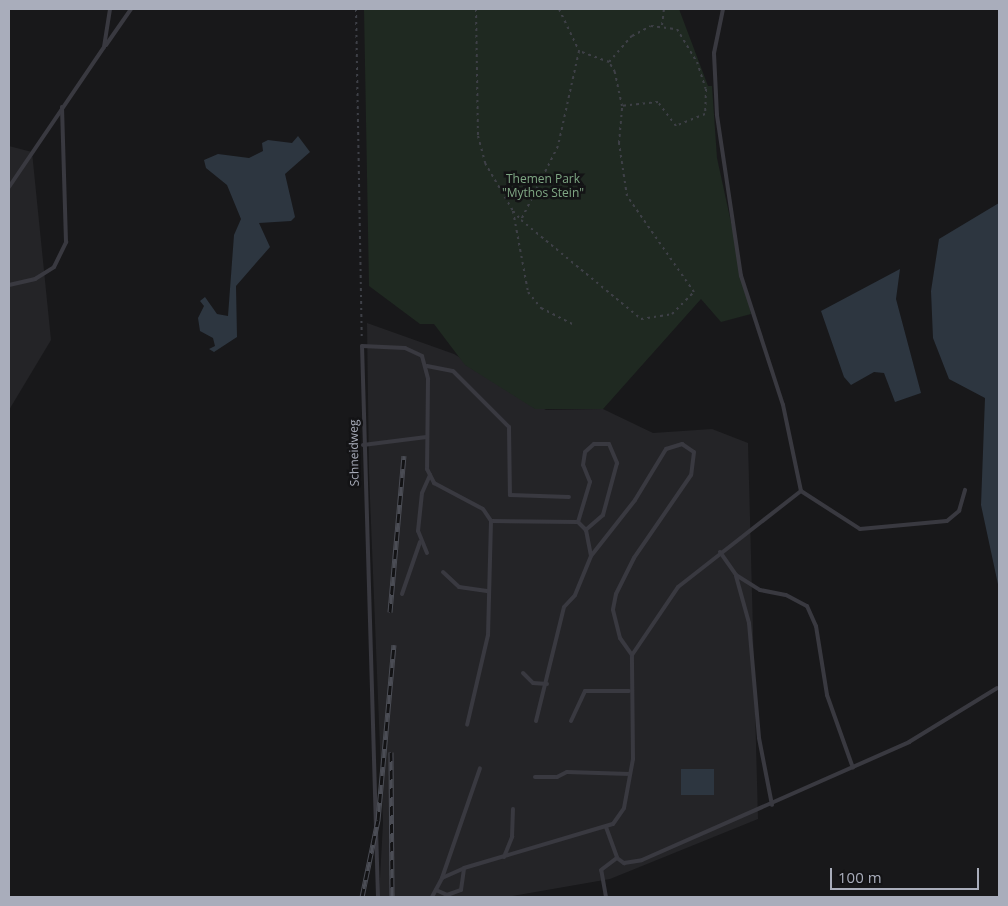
<!DOCTYPE html>
<style>
body{margin:0}
#map{position:relative;width:1008px;height:906px;overflow:hidden;background:#18181a;font-family:"Open Sans",sans-serif}
div>[style]{position:absolute}
[style*='--x']{left:calc(var(--x)*1px);top:calc(var(--y)*1px);width:calc(var(--w)*1px);rotate:calc(var(--a)*1deg)}
.built>*{inset:0;background:#242427}
.green>*{inset:0;background:#1f2921}
.water>*{inset:0;background:#2d3640;transform-origin:0 0}
.path>*{height:2px;margin-top:-1px;transform-origin:0;background:repeating-linear-gradient(90deg,#3e4047 0 2.5px,transparent 0 6.5px)}
.lane>*{height:4px;margin:-2px;padding:0 2px;transform-origin:2px;border-radius:2px;background:#393940}
.rail>*{height:5px;margin-top:-2.5px;transform-origin:0;background:repeating-linear-gradient(90deg,#131315 0 9px,#4b4d55 0 18px);box-sizing:border-box;border-block:1px solid #4b4d55}
span{translate:-50% -50%;white-space:nowrap;text-align:center;line-height:1.15;-webkit-text-stroke:5px #131315;paint-order:stroke}
.park-label{font-size:12px;color:#7fa784}
.street-label{font-size:12px;color:#a9adbb}
.frame{position:absolute;inset:0;border:10px solid #a9adbb;pointer-events:none}
.scale{position:absolute;left:830px;top:868px;width:149px;height:22px;box-sizing:border-box;border:2px solid #a9adbb;border-top:0;padding-left:6px;font-size:15px;line-height:18px;white-space:nowrap;color:#a9adbb;-webkit-text-stroke:4px #131315;paint-order:stroke}
</style>
<div id="map">
<div class="built">
<div style="clip-path:polygon(9px 146px,32px 152px,51px 340px,9px 410px)"></div>
<div style="clip-path:polygon(367px 323px,454px 354px,546px 410px,603px 409px,653px 433px,712px 429px,748px 443px,758px 819px,610px 879px,507px 897px,379px 897px,383px 823px,369px 473px)"></div>
</div>
<div class="green">
<div style="clip-path:polygon(364px 9px,679px 9px,708px 86px,712px 86px,717px 158px,751px 314px,721px 322px,701px 299px,603px 409px,535px 409px,465px 365px,434px 324px,420px 324px,369px 286px)"></div>
</div>
<div class="water">
<div style="clip-path:polygon(298px 136px,310px 152px,285px 174px,295px 217px,291px 221px,259px 223px,270px 247px,236px 286px,237px 337px,214px 352px,209px 349px,215px 346px,213px 338px,200px 331px,198px 318px,204px 306px,200px 301px,205px 297px,217px 314px,228px 316px,234px 235px,241px 219px,227px 185px,206px 168px,204px 160px,218px 154px,249px 158px,263px 151px,262px 143px,268px 140px,292px 143px)"></div>
<div style="clip-path:polygon(999px 203px,999px 589px,981px 505px,985px 398px,949px 379px,933px 338px,931px 291px,939px 239px)"></div>
<div style="clip-path:polygon(900px 269px,896px 299px,921px 393px,895px 402px,884px 373px,874px 372px,851px 385px,844px 377px,821px 311px)"></div>
<div style="left:681px;top:769px;width:33px;height:26px"></div>
</div>
<div class="path">
<div style="--x:356;--y:9;--w:330;--a:89"></div>
<div style="--x:476;--y:9;--w:127;--a:89.1"></div>
<div style="--x:478;--y:136;--w:28;--a:75"></div>
<div style="--x:485;--y:163;--w:56;--a:59.7"></div>
<div style="--x:513;--y:211;--w:82;--a:79.5"></div>
<div style="--x:528;--y:292;--w:21;--a:51"></div>
<div style="--x:541;--y:308;--w:36;--a:27"></div>
<div style="--x:559;--y:9;--w:47;--a:64.5"></div>
<div style="--x:662;--y:25;--w:16;--a:-83"></div>
<div style="--x:609;--y:62;--w:35;--a:-49"></div>
<div style="--x:632;--y:36;--w:21;--a:-28"></div>
<div style="--x:651;--y:26;--w:26;--a:7"></div>
<div style="--x:677;--y:29;--w:39;--a:59"></div>
<div style="--x:697;--y:62;--w:28;--a:72"></div>
<div style="--x:706;--y:89;--w:25;--a:92"></div>
<div style="--x:705;--y:114;--w:31;--a:158"></div>
<div style="--x:676;--y:126;--w:30;--a:-127"></div>
<div style="--x:658;--y:102;--w:36;--a:174"></div>
<div style="--x:513;--y:211;--w:12;--a:48"></div>
<div style="--x:521;--y:220;--w:156;--a:39.5"></div>
<div style="--x:641;--y:319;--w:31;--a:-9"></div>
<div style="--x:672;--y:314;--w:31;--a:-45"></div>
<div style="--x:694;--y:292;--w:117;--a:-124.9"></div>
<div style="--x:627;--y:196;--w:54;--a:-98.6"></div>
<div style="--x:619;--y:143;--w:37;--a:-85"></div>
<div style="--x:622;--y:106;--w:35;--a:-102"></div>
<div style="--x:615;--y:72;--w:12;--a:-121"></div>
<div style="--x:609;--y:62;--w:32;--a:-160"></div>
<div style="--x:579;--y:51;--w:97;--a:102.5"></div>
<div style="--x:558;--y:146;--w:83;--a:116.6"></div>
</div>
<div class="lane">
<div style="--x:106;--y:45;--w:44;--a:-55.2"></div>
<div style="--x:9;--y:187;--w:169;--a:-55.8"></div>
<div style="--x:104;--y:47;--w:38;--a:-81"></div>
<div style="--x:9;--y:285;--w:27;--a:-13"></div>
<div style="--x:35;--y:279;--w:22;--a:-32"></div>
<div style="--x:54;--y:267;--w:28;--a:-64"></div>
<div style="--x:66;--y:242;--w:135;--a:-91.7"></div>
<div style="--x:427;--y:366;--w:26;--a:11"></div>
<div style="--x:453;--y:371;--w:79;--a:45"></div>
<div style="--x:509;--y:427;--w:68;--a:89.2"></div>
<div style="--x:510;--y:495;--w:59;--a:1.9"></div>
<div style="--x:363;--y:445;--w:64;--a:-7.1"></div>
<div style="--x:801;--y:491;--w:70;--a:32.8"></div>
<div style="--x:860;--y:529;--w:87;--a:-5.3"></div>
<div style="--x:947;--y:521;--w:16;--a:-40"></div>
<div style="--x:959;--y:511;--w:22;--a:-74"></div>
<div style="--x:491;--y:521;--w:87;--a:0.7"></div>
<div style="--x:578;--y:522;--w:42;--a:-73.3"></div>
<div style="--x:590;--y:482;--w:18;--a:-112"></div>
<div style="--x:583;--y:465;--w:13;--a:-81"></div>
<div style="--x:585;--y:452;--w:12;--a:-42"></div>
<div style="--x:594;--y:444;--w:15;--a:0"></div>
<div style="--x:609;--y:444;--w:21;--a:67"></div>
<div style="--x:617;--y:463;--w:54;--a:105.1"></div>
<div style="--x:603;--y:515;--w:23;--a:139"></div>
<div style="--x:586;--y:530;--w:11;--a:-135"></div>
<div style="--x:586;--y:530;--w:26;--a:79"></div>
<div style="--x:720;--y:552;--w:28;--a:55"></div>
<div style="--x:736;--y:575;--w:28;--a:32"></div>
<div style="--x:760;--y:590;--w:26;--a:11"></div>
<div style="--x:786;--y:595;--w:24;--a:28"></div>
<div style="--x:807;--y:606;--w:22;--a:66"></div>
<div style="--x:816;--y:626;--w:70;--a:80.9"></div>
<div style="--x:827;--y:695;--w:77;--a:70.4"></div>
<div style="--x:427;--y:553;--w:24;--a:-112"></div>
<div style="--x:418;--y:531;--w:38;--a:-84"></div>
<div style="--x:422;--y:493;--w:20;--a:-66"></div>
<div style="--x:443;--y:572;--w:22;--a:43"></div>
<div style="--x:459;--y:587;--w:30;--a:8"></div>
<div style="--x:736;--y:576;--w:49;--a:74.5"></div>
<div style="--x:749;--y:623;--w:115;--a:85"></div>
<div style="--x:759;--y:738;--w:68;--a:79"></div>
<div style="--x:402;--y:594;--w:55;--a:-70.9"></div>
<div style="--x:523;--y:673;--w:14;--a:45"></div>
<div style="--x:533;--y:683;--w:14;--a:4"></div>
<div style="--x:536;--y:721;--w:117;--a:-76.2"></div>
<div style="--x:564;--y:607;--w:16;--a:-47"></div>
<div style="--x:575;--y:595;--w:42;--a:-67.7"></div>
<div style="--x:591;--y:556;--w:71;--a:-51.8"></div>
<div style="--x:635;--y:500;--w:60;--a:-58.7"></div>
<div style="--x:666;--y:449;--w:17;--a:-17"></div>
<div style="--x:682;--y:444;--w:14;--a:34"></div>
<div style="--x:694;--y:452;--w:23;--a:97"></div>
<div style="--x:691;--y:475;--w:101;--a:124.5"></div>
<div style="--x:634;--y:558;--w:40;--a:116.6"></div>
<div style="--x:616;--y:594;--w:16;--a:101"></div>
<div style="--x:613;--y:610;--w:29;--a:76"></div>
<div style="--x:620;--y:638;--w:21;--a:55"></div>
<div style="--x:571;--y:721;--w:33;--a:-65"></div>
<div style="--x:585;--y:691;--w:44;--a:0"></div>
<div style="--x:535;--y:777;--w:22;--a:0"></div>
<div style="--x:557;--y:777;--w:11;--a:-27"></div>
<div style="--x:567;--y:772;--w:63;--a:1.8"></div>
<div style="--x:606;--y:827;--w:33;--a:70"></div>
<div style="--x:617;--y:858;--w:9;--a:36"></div>
<div style="--x:624;--y:863;--w:18;--a:-9"></div>
<div style="--x:642;--y:860;--w:292;--a:-23.8"></div>
<div style="--x:909;--y:742;--w:103;--a:-31.5"></div>
<div style="--x:504;--y:857;--w:22;--a:-68"></div>
<div style="--x:512;--y:837;--w:28;--a:-88"></div>
<div style="--x:442;--y:878;--w:116;--a:-70.9"></div>
<div style="--x:436;--y:890;--w:12;--a:24"></div>
<div style="--x:447;--y:895;--w:15;--a:-20"></div>
<div style="--x:461;--y:890;--w:22;--a:-82"></div>
<div style="--x:378;--y:897;--w:551;--a:-91.66"></div>
<div style="--x:362;--y:346;--w:43;--a:2.7"></div>
<div style="--x:405;--y:348;--w:19;--a:25"></div>
<div style="--x:422;--y:356;--w:24;--a:75"></div>
<div style="--x:428;--y:379;--w:90;--a:90.6"></div>
<div style="--x:427;--y:469;--w:16;--a:63"></div>
<div style="--x:434;--y:483;--w:55;--a:28"></div>
<div style="--x:483;--y:509;--w:14;--a:56"></div>
<div style="--x:491;--y:521;--w:114;--a:91.5"></div>
<div style="--x:488;--y:635;--w:92;--a:103.1"></div>
<div style="--x:432;--y:897;--w:21;--a:-62"></div>
<div style="--x:442;--y:878;--w:24;--a:-24"></div>
<div style="--x:464;--y:868;--w:155;--a:-16.5"></div>
<div style="--x:613;--y:824;--w:19;--a:-55"></div>
<div style="--x:624;--y:808;--w:50;--a:-79.6"></div>
<div style="--x:633;--y:759;--w:104;--a:-90.6"></div>
<div style="--x:632;--y:655;--w:82;--a:-55.9"></div>
<div style="--x:678;--y:587;--w:156;--a:-38"></div>
<div style="--x:801;--y:491;--w:88;--a:-101.8"></div>
<div style="--x:783;--y:405;--w:136;--a:-108"></div>
<div style="--x:741;--y:276;--w:163;--a:-98.5"></div>
<div style="--x:717;--y:115;--w:62;--a:-92.8"></div>
<div style="--x:714;--y:53;--w:45;--a:-78.4"></div>
<div style="--x:606;--y:897;--w:27;--a:-100"></div>
<div style="--x:601;--y:870;--w:20;--a:-37"></div>
</div>
<div class="rail">
<div style="--x:390;--y:612;--w:157;--a:-84.9"></div>
<div style="--x:391;--y:752;--w:145;--a:89.6"></div>
<div style="--x:362;--y:897;--w:79;--a:-78.3"></div>
<div style="--x:378;--y:820;--w:176;--a:-84.8"></div>
</div>
<div class="park-label">
<span style="left:543px;top:186px">Themen Park<br>"Mythos Stein"</span>
</div>
<div class="street-label">
<span style="left:354px;top:453px;rotate:-91deg">Schneidweg</span>
</div>
<div class="frame"></div>
<div class="scale">100 m</div>
</div>
